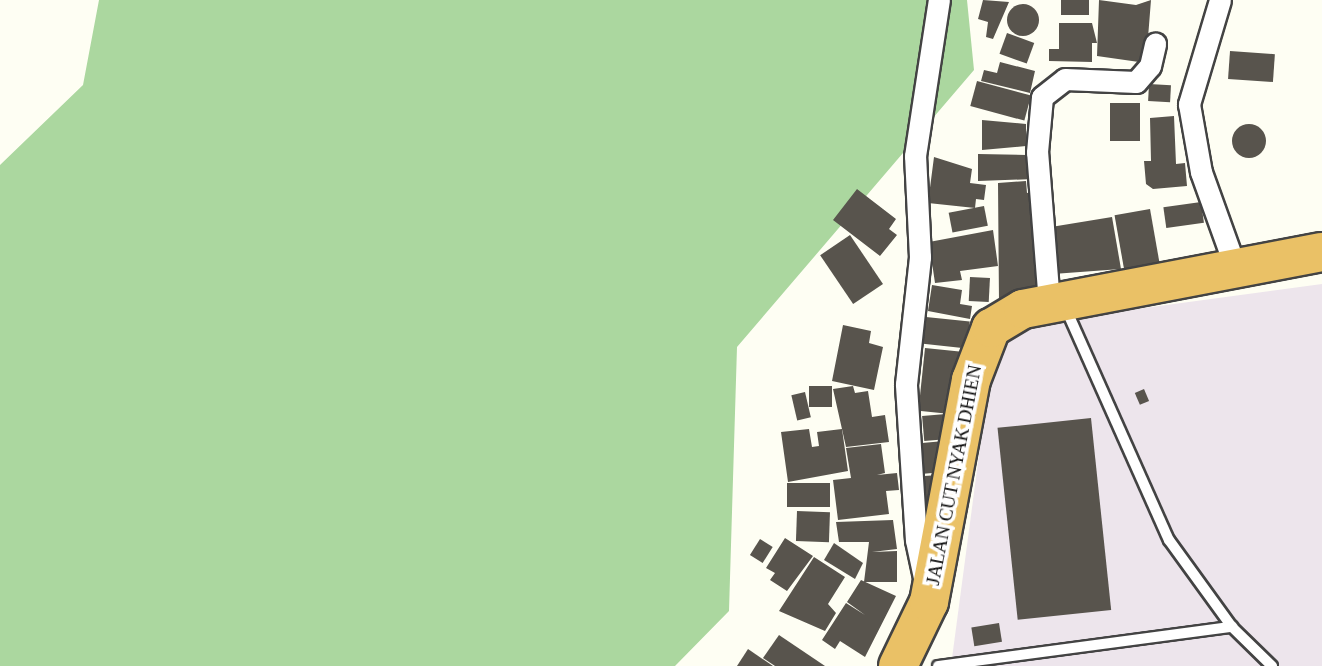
<!DOCTYPE html>
<style>
body{margin:0}
#map{position:relative;width:1322px;height:666px;overflow:hidden;background:#fefef3;font-family:"Times New Roman",serif}
div>[style]{position:absolute}
[style*='--x']{left:calc(var(--x)*1px);top:calc(var(--y)*1px);width:calc(var(--w)*1px);rotate:calc(var(--a)*1deg)}
.industrial>*{inset:0;background:#ede5ec}
.forest>*{inset:0;background:#abd79f}
.building>*{inset:0;background:#58544d;transform-origin:0 0}
.round{border-radius:50%}
.roads{filter:drop-shadow(2px 0 #434343) drop-shadow(-2px 0 #434343) drop-shadow(0 2px #434343) drop-shadow(0 -2px #434343)}
.lane>*{height:10px;margin:-5px;padding:0 5px;transform-origin:5px;border-radius:5px;background:#fff}
.street>*{height:21px;margin:-10.5px;padding:0 10.5px;transform-origin:10.5px;border-radius:10.5px;background:#fff}
.highway>*{height:38px;margin:-19px;padding:0 19px;transform-origin:19px;border-radius:19px;background:#eac166}
span{translate:-50% -50%;white-space:nowrap;text-align:center;line-height:1.15;-webkit-text-stroke:7px #fff;paint-order:stroke}
.street-label{font-size:19px;color:#101010}
</style>
<div id="map">
<div class="industrial">
<div style="clip-path:polygon(1322px 284px,1322px 666px,951px 666px,990px 372px,1003px 340px,1026px 324px)"></div>
</div>
<div class="forest">
<div style="clip-path:polygon(99px 0,967px 0,974px 70px,737px 347px,729px 611px,675px 666px,0 666px,0 165px,83px 85px)"></div>
</div>
<div class="building">
<div style="clip-path:polygon(983px 0,1009px 2px,993px 39px,986px 37px,988px 22px,978px 19px)"></div>
<div style="left:1061px;top:0;width:28px;height:15px"></div>
<div style="clip-path:polygon(1099px 0,1136px 5px,1151px 0,1146px 63px,1097px 56px)"></div>
<div class="round" style="left:1007px;top:4px;width:32px;height:32px"></div>
<div style="clip-path:polygon(1059px 23px,1092px 23px,1097px 43px,1092px 43px,1092px 62px,1049px 61px,1049px 49px,1059px 49px)"></div>
<div style="left:1007px;top:33px;width:29px;height:22px;rotate:20deg"></div>
<div style="left:1230px;top:51px;width:45px;height:28px;rotate:4deg"></div>
<div style="clip-path:polygon(1000px 62px,1035px 71px,1030px 93px,981px 81px,984px 70px,997px 73px)"></div>
<div style="left:977px;top:81px;width:56px;height:26px;rotate:15deg"></div>
<div style="left:1149px;top:84px;width:22px;height:17px;rotate:3deg"></div>
<div style="left:1110px;top:103px;width:30px;height:38px"></div>
<div style="clip-path:polygon(1174px 116px,1176px 164px,1185px 163px,1187px 186px,1153px 189px,1146px 184px,1144px 161px,1151px 161px,1150px 118px)"></div>
<div style="clip-path:polygon(982px 120px,1026px 124px,1026px 146px,982px 150px)"></div>
<div class="round" style="left:1232px;top:124px;width:34px;height:34px"></div>
<div style="clip-path:polygon(978px 154px,1027px 155px,1034px 179px,978px 181px)"></div>
<div style="clip-path:polygon(934px 157px,972px 169px,970px 183px,986px 185px,984px 200px,976px 199px,975px 208px,928px 203px)"></div>
<div style="clip-path:polygon(1026px 181px,1027px 193px,1035px 192px,1039px 295px,999px 303px,998px 183px)"></div>
<div style="clip-path:polygon(857px 189px,896px 219px,889px 229px,897px 235px,880px 256px,833px 220px)"></div>
<div style="left:1201px;top:202px;width:21px;height:38px;rotate:82deg"></div>
<div style="left:984px;top:206px;width:20px;height:36px;rotate:79deg"></div>
<div style="left:1150px;top:209px;width:58px;height:36px;rotate:80deg"></div>
<div style="clip-path:polygon(1112px 217px,1121px 269px,1053px 274px,1051px 227px)"></div>
<div style="clip-path:polygon(993px 230px,998px 266px,960px 271px,962px 280px,935px 283px,929px 242px)"></div>
<div style="left:850px;top:235px;width:59px;height:36px;rotate:56deg"></div>
<div style="left:970px;top:277px;width:20px;height:24px;rotate:3deg"></div>
<div style="clip-path:polygon(932px 285px,962px 290px,960px 304px,972px 306px,970px 319px,928px 311px)"></div>
<div style="left:926px;top:317px;width:44px;height:27px;rotate:6deg"></div>
<div style="clip-path:polygon(843px 325px,871px 331px,869px 343px,883px 347px,874px 390px,832px 381px)"></div>
<div style="left:925px;top:348px;width:37px;height:63px;rotate:6deg"></div>
<div style="left:832px;top:386px;width:21px;height:23px;rotate:90deg"></div>
<div style="clip-path:polygon(853px 386px,855px 393px,868px 391px,872px 417px,885px 415px,889px 442px,846px 447px,833px 389px)"></div>
<div style="left:1144px;top:389px;width:13px;height:10px;rotate:67deg"></div>
<div style="left:805px;top:392px;width:26px;height:14px;rotate:77deg"></div>
<div style="left:946px;top:414px;width:25px;height:24px;rotate:85deg"></div>
<div style="left:1091px;top:418px;width:193px;height:94px;rotate:84deg"></div>
<div style="clip-path:polygon(809px 429px,812px 447px,819px 446px,817px 432px,842px 429px,848px 471px,788px 482px,781px 432px)"></div>
<div style="clip-path:polygon(944px 441px,943px 472px,921px 474px,922px 443px)"></div>
<div style="clip-path:polygon(881px 444px,885px 473px,877px 475px,897px 473px,899px 490px,886px 491px,889px 514px,838px 520px,833px 480px,851px 478px,846px 448px)"></div>
<div style="left:939px;top:475px;width:26px;height:15px;rotate:86deg"></div>
<div style="left:787px;top:483px;width:43px;height:24px"></div>
<div style="left:797px;top:511px;width:33px;height:30px;rotate:2deg"></div>
<div style="clip-path:polygon(893px 520px,897px 549px,872px 552px,897px 551px,897px 582px,864px 582px,869px 542px,839px 542px,836px 522px)"></div>
<div style="clip-path:polygon(785px 538px,813px 556px,787px 591px,770px 580px,775px 573px,766px 568px)"></div>
<div style="left:760px;top:539px;width:15px;height:19px;rotate:32deg"></div>
<div style="clip-path:polygon(834px 543px,863px 563px,855px 579px,824px 560px)"></div>
<div style="clip-path:polygon(814px 557px,845px 577px,828px 604px,836px 613px,825px 631px,779px 611px)"></div>
<div style="clip-path:polygon(861px 580px,896px 596px,865px 657px,840px 641px,835px 649px,822px 640px,846px 603px,865px 615px,847px 602px)"></div>
<div style="left:999px;top:623px;width:19px;height:28px;rotate:81deg"></div>
<div style="clip-path:polygon(779px 635px,825px 666px,775px 666px,763px 658px)"></div>
<div style="clip-path:polygon(748px 649px,773px 666px,737px 666px)"></div>
</div>
<div class="roads">
<div class="lane">
<div style="--x:1066;--y:309;--w:253;--a:66"></div>
<div style="--x:1169;--y:540;--w:107;--a:54.1"></div>
<div style="--x:1232;--y:627;--w:56;--a:44.3"></div>
<div style="--x:938;--y:666;--w:297;--a:-7.6"></div>
</div>
<div class="street">
<div style="--x:1220;--y:0;--w:109;--a:106.6"></div>
<div style="--x:1189;--y:104;--w:69;--a:80"></div>
<div style="--x:1201;--y:172;--w:106;--a:70.2"></div>
<div style="--x:1049;--y:303;--w:151;--a:-94.5"></div>
<div style="--x:1037;--y:152;--w:55;--a:-84.8"></div>
<div style="--x:1042;--y:97;--w:29;--a:-38"></div>
<div style="--x:1065;--y:79;--w:71;--a:2.4"></div>
<div style="--x:1136;--y:82;--w:21;--a:-49"></div>
<div style="--x:1150;--y:66;--w:23;--a:-77"></div>
<div style="--x:925;--y:582;--w:43;--a:-102.1"></div>
<div style="--x:916;--y:540;--w:156;--a:-93.7"></div>
<div style="--x:906;--y:384;--w:128;--a:-83.7"></div>
<div style="--x:920;--y:257;--w:101;--a:-92.8"></div>
<div style="--x:915;--y:156;--w:158;--a:-81.3"></div>
</div>
<div class="highway">
<div style="--x:898;--y:666;--w:71;--a:-64.2"></div>
<div style="--x:929;--y:602;--w:226;--a:-79.3"></div>
<div style="--x:971;--y:380;--w:56;--a:-69"></div>
<div style="--x:991;--y:328;--w:37;--a:-31"></div>
<div style="--x:1023;--y:309;--w:304;--a:-10.8"></div>
</div>
</div>
<div class="street-label">
<span style="left:954px;top:475px;rotate:-79deg">JALAN CUT NYAK DHIEN</span>
</div>
</div>
